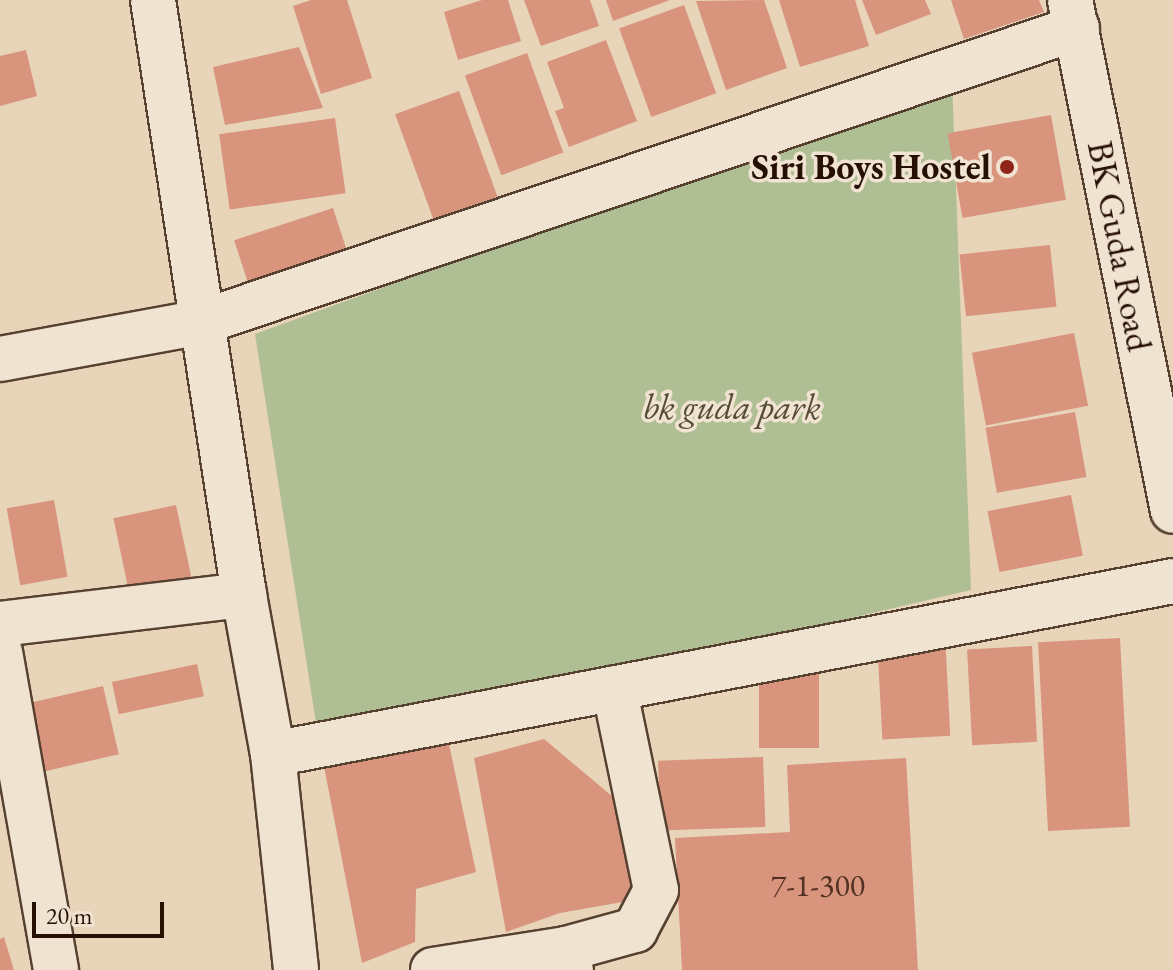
<!DOCTYPE html>
<style>
body{margin:0}
#map{position:relative;width:1173px;height:970px;overflow:hidden;background:#e8d4b8;font-family:"EB Garamond",serif}
div>[style]{position:absolute}
[style*='--x']{left:calc(var(--x)*1px);top:calc(var(--y)*1px);width:calc(var(--w)*1px);rotate:calc(var(--a)*1deg)}
.green>*{inset:0;background:#b0be93}
.building>*{inset:0;background:#d8947d;transform-origin:0 0}
.roads{filter:drop-shadow(2px 0 #564131) drop-shadow(-2px 0 #564131) drop-shadow(0 2px #564131) drop-shadow(0 -2px #564131)}
.minor>*{height:44px;margin:-22px;padding:0 22px;transform-origin:22px;border-radius:22px;background:#f0e3d1}
.dots>*{width:22px;height:22px;translate:-50% -50%;box-sizing:border-box;border:4px solid #f0e3d1;border-radius:50%}
span{translate:-50% -50%;white-space:nowrap;text-align:center;line-height:1.15;-webkit-text-stroke:7px #f0e3d1;paint-order:stroke}
.number-label{font-size:32px;color:#523122}
.number-label span{-webkit-text-stroke-width:0}
.poi-label{font-size:36px;color:#261004;font-weight:700}
.right{translate:-100% -50%;text-align:right}
.street-label{font-size:36px;color:#261004}
.park-label{font-size:36px;color:#564d36;font-style:italic}
.scale{position:absolute;left:32px;top:902px;width:132px;height:36px;box-sizing:border-box;border:4px solid #261004;border-top:0;padding-left:10px;font-size:24px;line-height:28px;white-space:nowrap;color:#261004;-webkit-text-stroke:6px #f0e3d1;paint-order:stroke}
</style>
<div id="map">
<div class="green">
<div style="clip-path:polygon(952px 81px,971px 590px,319px 742px,255px 334px)"></div>
</div>
<div class="building">
<div style="clip-path:polygon(311px 0,347px 0,372px 78px,321px 94px,293px 6px)"></div>
<div style="clip-path:polygon(482px 0,508px 0,521px 41px,458px 60px,444px 12px)"></div>
<div style="clip-path:polygon(524px 0,590px 0,599px 26px,541px 46px)"></div>
<div style="clip-path:polygon(606px 0,670px 0,613px 21px)"></div>
<div style="clip-path:polygon(764px 0,787px 68px,726px 90px,696px 1px)"></div>
<div style="clip-path:polygon(779px 0,855px 0,869px 46px,800px 67px)"></div>
<div style="clip-path:polygon(862px 0,925px 0,931px 14px,876px 35px)"></div>
<div style="clip-path:polygon(951px 0,1039px 0,1044px 12px,964px 39px)"></div>
<div style="left:684px;top:5px;width:94px;height:69px;rotate:70deg"></div>
<div style="clip-path:polygon(606px 40px,637px 121px,569px 147px,555px 111px,564px 108px,547px 62px)"></div>
<div style="clip-path:polygon(299px 47px,323px 108px,225px 125px,213px 67px)"></div>
<div style="clip-path:polygon(26px 50px,37px 96px,0 106px,0 56px)"></div>
<div style="left:527px;top:53px;width:106px;height:66px;rotate:70deg"></div>
<div style="left:459px;top:91px;width:119px;height:68px;rotate:70deg"></div>
<div style="left:1051px;top:115px;width:86px;height:105px;rotate:80deg"></div>
<div style="left:335px;top:118px;width:76px;height:117px;rotate:82deg"></div>
<div style="left:333px;top:208px;width:47px;height:104px;rotate:72deg"></div>
<div style="left:1050px;top:245px;width:62px;height:91px;rotate:84deg"></div>
<div style="left:1074px;top:333px;width:74px;height:104px;rotate:79deg"></div>
<div style="left:1075px;top:412px;width:66px;height:91px;rotate:80deg"></div>
<div style="left:1071px;top:495px;width:62px;height:85px;rotate:79deg"></div>
<div style="left:54px;top:500px;width:78px;height:48px;rotate:80deg"></div>
<div style="left:176px;top:505px;width:87px;height:64px;rotate:78deg"></div>
<div style="left:945px;top:635px;width:101px;height:68px;rotate:87deg"></div>
<div style="left:1120px;top:638px;width:189px;height:82px;rotate:87deg"></div>
<div style="left:1032px;top:646px;width:96px;height:65px;rotate:87deg"></div>
<div style="left:197px;top:664px;width:33px;height:87px;rotate:78deg"></div>
<div style="left:759px;top:669px;width:60px;height:79px"></div>
<div style="left:103px;top:686px;width:70px;height:81px;rotate:77deg"></div>
<div style="clip-path:polygon(446px 730px,476px 872px,416px 889px,415px 942px,362px 963px,323px 761px)"></div>
<div style="clip-path:polygon(544px 739px,613px 797px,634px 900px,560px 913px,506px 932px,474px 758px)"></div>
<div style="left:763px;top:757px;width:70px;height:105px;rotate:88deg"></div>
<div style="clip-path:polygon(906px 758px,918px 970px,682px 970px,675px 838px,790px 832px,787px 765px)"></div>
<div style="clip-path:polygon(4px 937px,14px 970px,0 970px,0 939px)"></div>
</div>
<div class="roads">
<div class="minor">
<div style="--x:153;--y:0;--w:602;--a:81.3"></div>
<div style="--x:244;--y:595;--w:162;--a:79.7"></div>
<div style="--x:273;--y:754;--w:217;--a:83.9"></div>
<div style="--x:1070;--y:0;--w:521;--a:78.6"></div>
<div style="--x:0;--y:359;--w:205;--a:-10.4"></div>
<div style="--x:202;--y:322;--w:923;--a:-18.57"></div>
<div style="--x:0;--y:624;--w:246;--a:-6.8"></div>
<div style="--x:0;--y:652;--w:323;--a:80"></div>
<div style="--x:273;--y:754;--w:916;--a:-10.88"></div>
<div style="--x:566;--y:949;--w:72;--a:-15.4"></div>
<div style="--x:635;--y:930;--w:45;--a:-62.3"></div>
<div style="--x:656;--y:890;--w:206;--a:-101.7"></div>
<div style="--x:433;--y:970;--w:135;--a:-9"></div>
<div style="--x:566;--y:949;--w:22;--a:77"></div>
</div>
</div>
<div class="dots">
<div style="left:1007px;top:167px;background:#8f2418"></div>
</div>
<div class="number-label">
<span style="left:818px;top:885px">7-1-300</span>
</div>
<div class="poi-label">
<span class="right" style="left:991px;top:167px">Siri Boys Hostel</span>
</div>
<div class="street-label">
<span style="left:1120px;top:246px;rotate:79deg">BK Guda Road</span>
</div>
<div class="park-label">
<span style="left:732px;top:407px">bk guda park</span>
</div>
<div class="scale">20 m</div>
</div>
